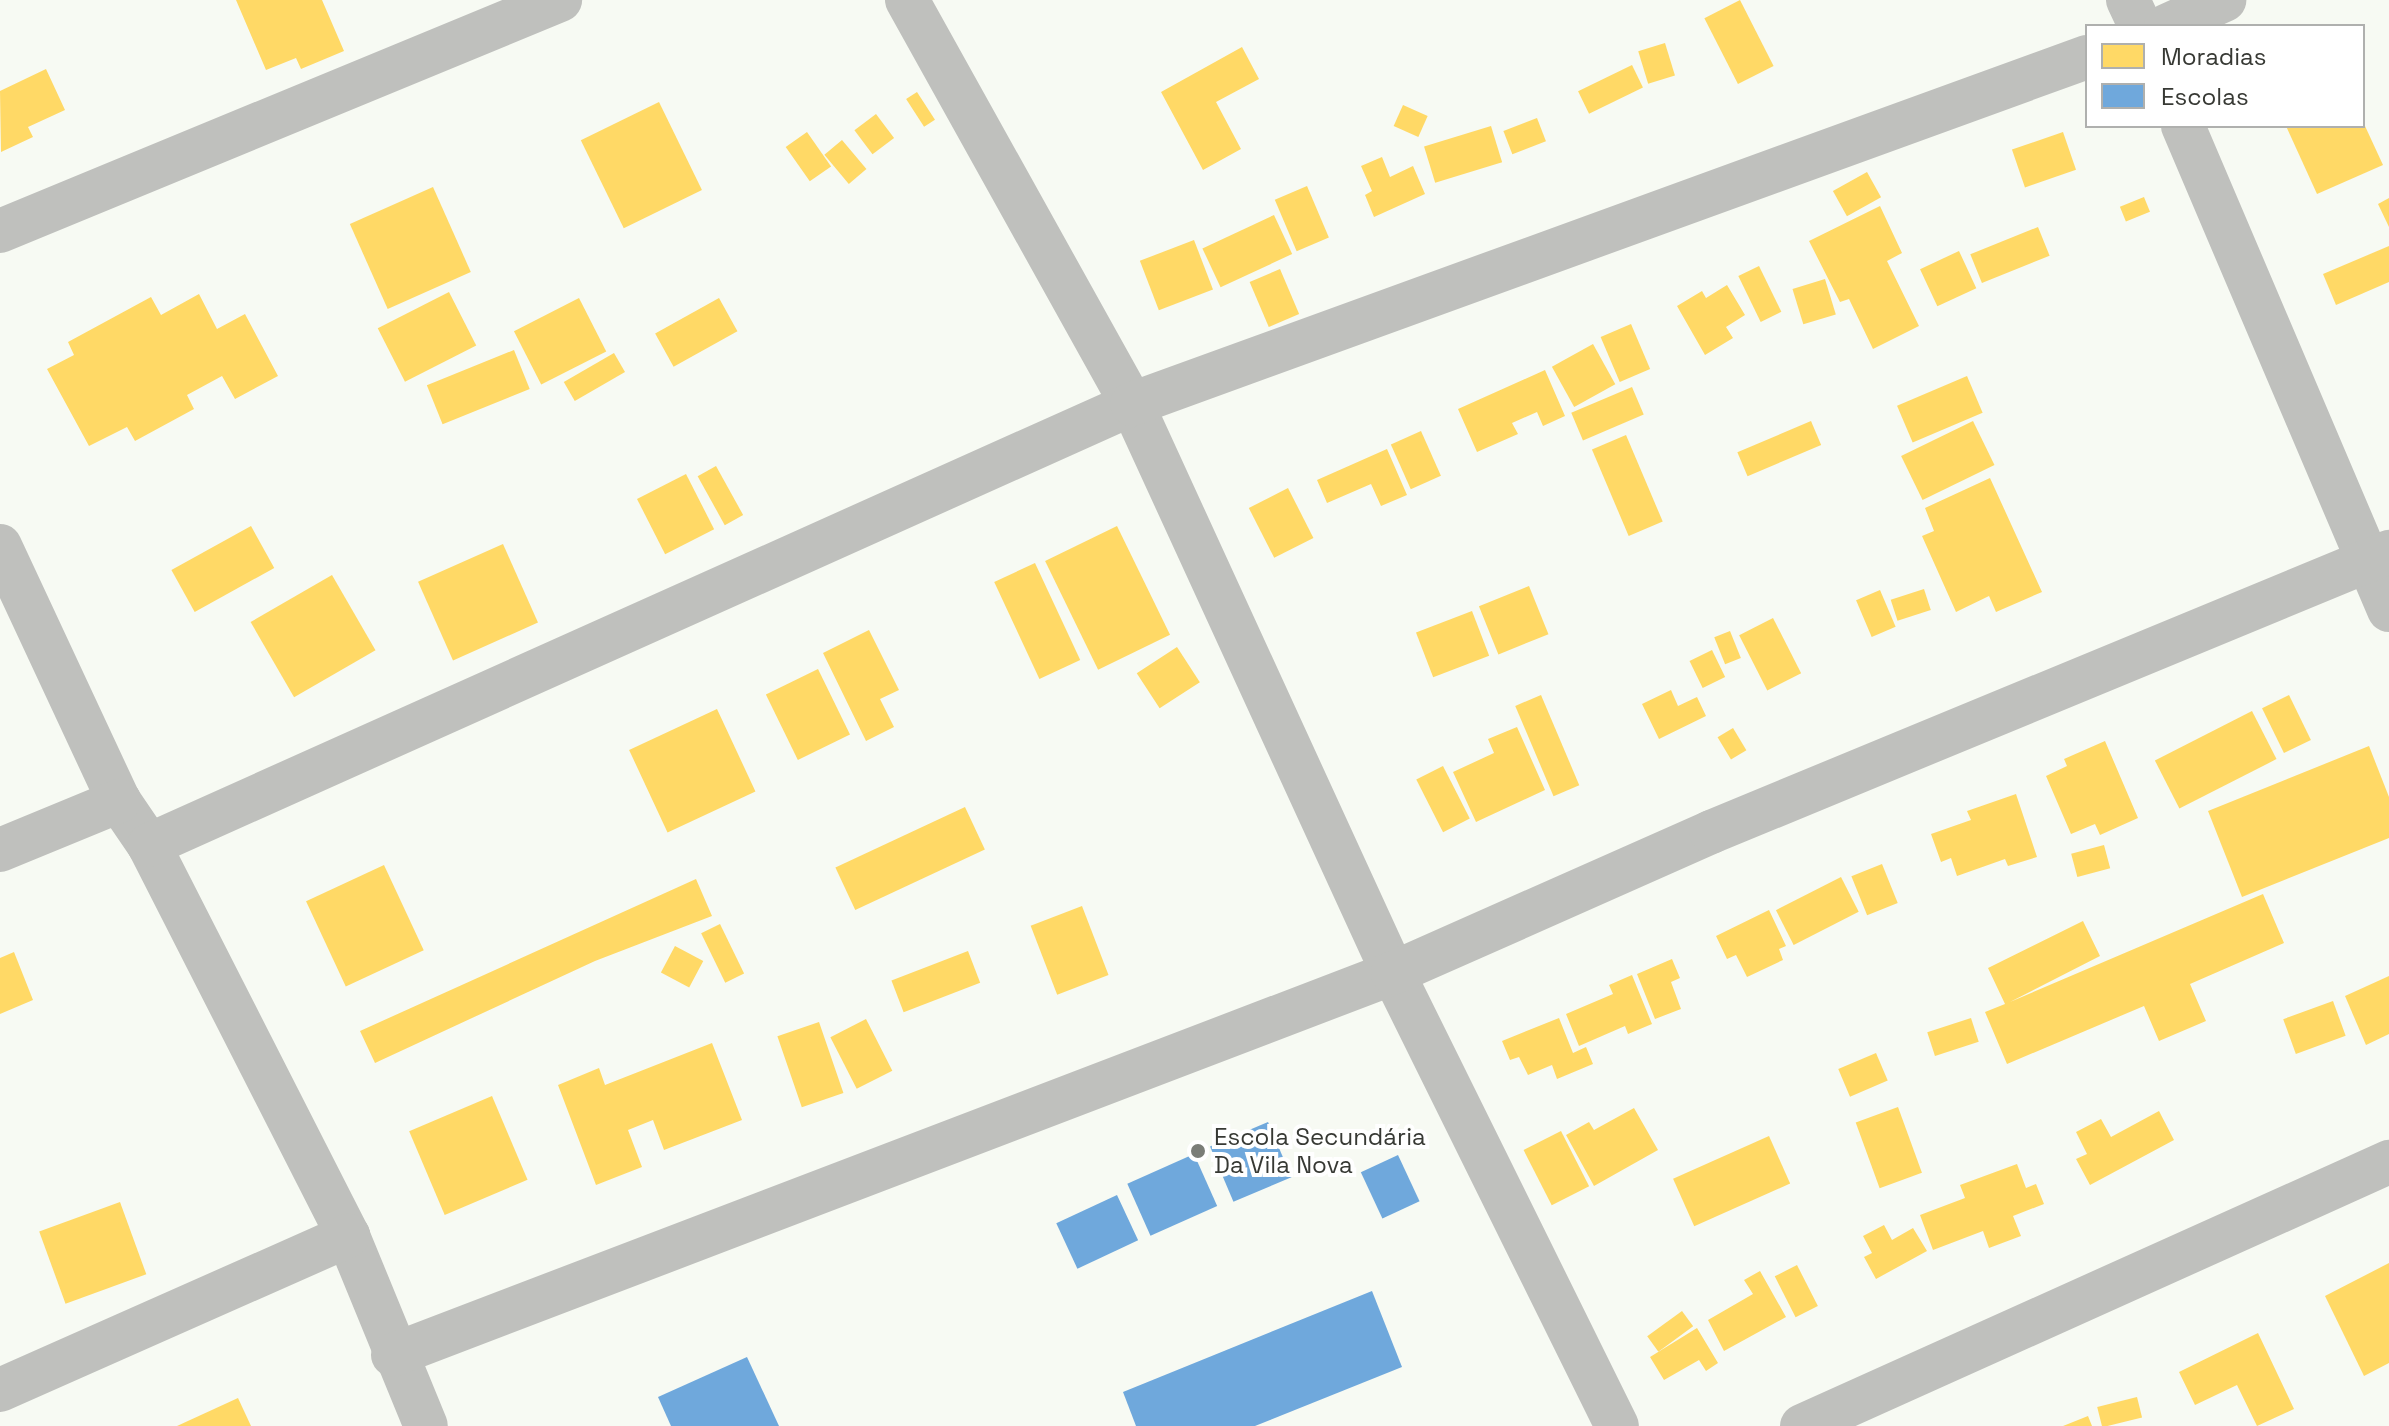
<!DOCTYPE html>
<meta charset="utf-8">
<style>
body{margin:0}
#map{position:relative;width:2389px;height:1426px;overflow:hidden;background:#f7faf3;font-family:"Space Grotesk",sans-serif}
div>[style]{position:absolute}
[style*='--x']{left:calc(var(--x)*1px);top:calc(var(--y)*1px);width:calc(var(--w)*1px);rotate:calc(var(--a)*1deg)}
.homes>*{inset:0;background:#ffd966;transform-origin:0 0}
.schools>*{inset:0;background:#6fa8dc;transform-origin:0 0}
.minor>*{height:44px;margin:-22px;padding:0 22px;transform-origin:22px;border-radius:22px;background:#bfc0bd}
.dots>*{width:22px;height:22px;translate:-50% -50%;box-sizing:border-box;border:4px solid #fff;border-radius:50%}
span{translate:-50% -50%;white-space:nowrap;text-align:center;line-height:1.15;-webkit-text-stroke:8px #fff;paint-order:stroke}
.poi-label{font-size:24px;color:#373934}
.left{translate:0 -50%;text-align:left}
.legend{position:absolute;left:2085px;top:24px;width:280px;height:104px;box-sizing:border-box;background:#fff;border:2px solid #afb0ae;margin:0;padding:10px 14px;list-style:none;font-size:24px;color:#373934}
.legend li{display:flex;align-items:center;gap:16px;height:40px}
.legend b{width:40px;border:2px solid #afb0ae}
</style>
<div id="map">
<div class="homes">
<div style="clip-path:polygon(236px 0,322px 0,344px 51px,301px 69px,296px 58px,266px 70px)"></div>
<div style="left:1740px;top:0;width:74px;height:40px;rotate:63deg"></div>
<div style="left:1665px;top:43px;width:34px;height:28px;rotate:73deg"></div>
<div style="clip-path:polygon(1242px 47px,1259px 79px,1216px 102px,1241px 149px,1203px 170px,1161px 92px)"></div>
<div style="left:1632px;top:65px;width:25px;height:60px;rotate:64deg"></div>
<div style="clip-path:polygon(46px 69px,65px 110px,28px 127px,33px 137px,1px 152px,0 91px)"></div>
<div style="left:917px;top:92px;width:33px;height:13px;rotate:57deg"></div>
<div style="left:659px;top:102px;width:98px;height:87px;rotate:64deg"></div>
<div style="left:1403px;top:105px;width:27px;height:23px;rotate:24deg"></div>
<div style="left:876px;top:114px;width:30px;height:27px;rotate:53deg"></div>
<div style="left:1537px;top:118px;width:25px;height:36px;rotate:69deg"></div>
<div style="left:1491px;top:126px;width:38px;height:70px;rotate:73deg"></div>
<div style="clip-path:polygon(2286px 126px,2365px 126px,2383px 165px,2317px 194px)"></div>
<div style="left:807px;top:132px;width:42px;height:26px;rotate:55deg"></div>
<div style="left:2063px;top:132px;width:40px;height:54px;rotate:71deg"></div>
<div style="left:842px;top:140px;width:38px;height:23px;rotate:50deg"></div>
<div style="clip-path:polygon(1382px 157px,1390px 177px,1413px 166px,1425px 194px,1374px 217px,1365px 195px,1372px 191px,1361px 166px)"></div>
<div style="left:1867px;top:172px;width:29px;height:39px;rotate:61deg"></div>
<div style="left:1307px;top:186px;width:56px;height:35px;rotate:67deg"></div>
<div style="left:433px;top:187px;width:93px;height:91px;rotate:66deg"></div>
<div style="left:2144px;top:197px;width:16px;height:26px;rotate:68deg"></div>
<div style="clip-path:polygon(2389px 198px,2389px 227px,2378px 204px)"></div>
<div style="clip-path:polygon(1880px 206px,1902px 253px,1887px 261px,1919px 326px,1873px 349px,1849px 299px,1840px 302px,1809px 241px)"></div>
<div style="left:1274px;top:215px;width:43px;height:79px;rotate:65deg"></div>
<div style="left:2038px;top:227px;width:31px;height:73px;rotate:68deg"></div>
<div style="left:1194px;top:240px;width:53px;height:58px;rotate:69deg"></div>
<div style="clip-path:polygon(2389px 246px,2389px 282px,2336px 305px,2323px 274px)"></div>
<div style="left:1959px;top:251px;width:41px;height:43px;rotate:65deg"></div>
<div style="left:1759px;top:266px;width:51px;height:23px;rotate:64deg"></div>
<div style="left:1280px;top:269px;width:49px;height:33px;rotate:67deg"></div>
<div style="left:1825px;top:279px;width:37px;height:34px;rotate:73deg"></div>
<div style="clip-path:polygon(1727px 285px,1745px 315px,1726px 327px,1733px 338px,1705px 355px,1677px 306px,1702px 291px,1706px 298px)"></div>
<div style="left:449px;top:292px;width:60px;height:80px;rotate:63deg"></div>
<div style="clip-path:polygon(199px 294px,217px 329px,245px 314px,278px 376px,235px 399px,222px 376px,187px 395px,194px 409px,135px 441px,127px 427px,89px 446px,47px 369px,74px 355px,68px 342px,151px 297px,161px 315px)"></div>
<div style="left:579px;top:298px;width:60px;height:73px;rotate:63deg"></div>
<div style="left:719px;top:298px;width:38px;height:73px;rotate:61deg"></div>
<div style="left:1631px;top:324px;width:49px;height:33px;rotate:67deg"></div>
<div style="left:1593px;top:344px;width:46px;height:47px;rotate:61deg"></div>
<div style="left:514px;top:350px;width:42px;height:94px;rotate:68deg"></div>
<div style="left:614px;top:353px;width:22px;height:58px;rotate:60deg"></div>
<div style="clip-path:polygon(1545px 370px,1565px 416px,1543px 426px,1537px 412px,1512px 423px,1518px 434px,1477px 452px,1458px 409px)"></div>
<div style="left:1967px;top:376px;width:40px;height:76px;rotate:67deg"></div>
<div style="left:1632px;top:387px;width:30px;height:66px;rotate:67deg"></div>
<div style="left:1811px;top:421px;width:26px;height:80px;rotate:67deg"></div>
<div style="left:1973px;top:421px;width:49px;height:80px;rotate:64deg"></div>
<div style="left:1421px;top:431px;width:49px;height:33px;rotate:66deg"></div>
<div style="left:1626px;top:435px;width:94px;height:37px;rotate:67deg"></div>
<div style="clip-path:polygon(1387px 449px,1407px 495px,1381px 506px,1371px 484px,1327px 503px,1317px 480px)"></div>
<div style="left:716px;top:466px;width:56px;height:21px;rotate:61deg"></div>
<div style="left:686px;top:474px;width:62px;height:55px;rotate:63deg"></div>
<div style="clip-path:polygon(1990px 478px,2042px 592px,1996px 612px,1989px 596px,1956px 612px,1922px 536px,1934px 531px,1925px 508px)"></div>
<div style="left:1288px;top:488px;width:56px;height:44px;rotate:63deg"></div>
<div style="left:251px;top:526px;width:48px;height:91px;rotate:61deg"></div>
<div style="left:1117px;top:526px;width:121px;height:80px;rotate:64deg"></div>
<div style="left:503px;top:544px;width:86px;height:93px;rotate:66deg"></div>
<div style="left:1035px;top:563px;width:107px;height:45px;rotate:65deg"></div>
<div style="left:332px;top:575px;width:87px;height:94px;rotate:60deg"></div>
<div style="left:1529px;top:586px;width:52px;height:54px;rotate:68deg"></div>
<div style="left:1924px;top:589px;width:22px;height:35px;rotate:72deg"></div>
<div style="left:1880px;top:590px;width:40px;height:26px;rotate:67deg"></div>
<div style="left:1472px;top:611px;width:48px;height:60px;rotate:69deg"></div>
<div style="left:1773px;top:618px;width:62px;height:38px;rotate:63deg"></div>
<div style="clip-path:polygon(869px 630px,899px 690px,880px 699px,894px 727px,866px 741px,823px 653px)"></div>
<div style="left:1730px;top:631px;width:29px;height:17px;rotate:68deg"></div>
<div style="left:1177px;top:647px;width:42px;height:48px;rotate:57deg"></div>
<div style="left:1712px;top:650px;width:30px;height:25px;rotate:64deg"></div>
<div style="left:818px;top:669px;width:73px;height:58px;rotate:64deg"></div>
<div style="clip-path:polygon(1671px 690px,1678px 706px,1697px 697px,1706px 716px,1659px 739px,1642px 704px)"></div>
<div style="left:1541px;top:695px;width:98px;height:28px;rotate:67deg"></div>
<div style="left:2289px;top:695px;width:50px;height:30px;rotate:64deg"></div>
<div style="left:717px;top:709px;width:91px;height:97px;rotate:65deg"></div>
<div style="left:2252px;top:711px;width:54px;height:109px;rotate:63deg"></div>
<div style="clip-path:polygon(1517px 727px,1545px 790px,1476px 822px,1453px 772px,1494px 753px,1488px 739px)"></div>
<div style="left:1733px;top:728px;width:26px;height:18px;rotate:59deg"></div>
<div style="clip-path:polygon(2105px 741px,2138px 818px,2100px 835px,2095px 824px,2071px 834px,2046px 776px,2067px 766px,2064px 759px)"></div>
<div style="clip-path:polygon(2369px 746px,2389px 797px,2389px 838px,2242px 897px,2208px 811px)"></div>
<div style="left:1443px;top:766px;width:59px;height:30px;rotate:63deg"></div>
<div style="clip-path:polygon(2016px 794px,2037px 857px,2008px 866px,2005px 859px,1957px 876px,1951px 858px,1941px 862px,1931px 834px,1971px 820px,1967px 811px)"></div>
<div style="left:965px;top:807px;width:47px;height:143px;rotate:65deg"></div>
<div style="left:2104px;top:845px;width:24px;height:34px;rotate:75deg"></div>
<div style="left:1882px;top:864px;width:42px;height:33px;rotate:68deg"></div>
<div style="left:384px;top:865px;width:94px;height:86px;rotate:65deg"></div>
<div style="left:1841px;top:877px;width:39px;height:73px;rotate:63deg"></div>
<div style="clip-path:polygon(696px 879px,712px 916px,595px 961px,375px 1063px,360px 1031px)"></div>
<div style="clip-path:polygon(2263px 894px,2284px 943px,2190px 984px,2206px 1021px,2159px 1041px,2144px 1006px,2007px 1064px,1985px 1012px,2005px 1004px,1988px 968px,2083px 921px,2100px 956px,2010px 1002px)"></div>
<div style="left:1082px;top:906px;width:74px;height:55px;rotate:69deg"></div>
<div style="clip-path:polygon(1769px 910px,1786px 946px,1779px 949px,1783px 960px,1747px 977px,1736px 955px,1727px 959px,1716px 936px)"></div>
<div style="left:720px;top:924px;width:55px;height:21px;rotate:64deg"></div>
<div style="left:675px;top:946px;width:32px;height:30px;rotate:28deg"></div>
<div style="left:968px;top:951px;width:34px;height:82px;rotate:69deg"></div>
<div style="clip-path:polygon(14px 952px,33px 1000px,0 1014px,0 958px)"></div>
<div style="clip-path:polygon(1672px 959px,1680px 978px,1671px 982px,1681px 1009px,1655px 1019px,1637px 974px)"></div>
<div style="clip-path:polygon(1632px 975px,1652px 1024px,1628px 1034px,1625px 1026px,1579px 1046px,1566px 1014px,1613px 994px,1609px 985px)"></div>
<div style="clip-path:polygon(2389px 976px,2389px 1034px,2366px 1045px,2345px 996px)"></div>
<div style="left:2333px;top:1001px;width:37px;height:53px;rotate:70deg"></div>
<div style="clip-path:polygon(1559px 1018px,1573px 1053px,1586px 1047px,1593px 1064px,1557px 1079px,1552px 1065px,1528px 1075px,1519px 1057px,1510px 1060px,1502px 1041px)"></div>
<div style="left:1971px;top:1018px;width:25px;height:46px;rotate:72deg"></div>
<div style="left:866px;top:1019px;width:58px;height:40px;rotate:63deg"></div>
<div style="left:819px;top:1022px;width:75px;height:44px;rotate:71deg"></div>
<div style="clip-path:polygon(712px 1043px,742px 1120px,664px 1150px,653px 1120px,628px 1130px,642px 1167px,596px 1185px,558px 1085px,599px 1068px,605px 1085px)"></div>
<div style="left:1876px;top:1053px;width:30px;height:41px;rotate:67deg"></div>
<div style="left:492px;top:1096px;width:91px;height:90px;rotate:67deg"></div>
<div style="left:1898px;top:1107px;width:70px;height:45px;rotate:70deg"></div>
<div style="clip-path:polygon(1634px 1108px,1658px 1150px,1594px 1186px,1566px 1135px,1589px 1122px,1594px 1130px)"></div>
<div style="clip-path:polygon(2159px 1111px,2174px 1140px,2090px 1185px,2076px 1159px,2087px 1154px,2076px 1132px,2101px 1119px,2111px 1137px)"></div>
<div style="left:1561px;top:1131px;width:62px;height:42px;rotate:63deg"></div>
<div style="left:1769px;top:1136px;width:52px;height:105px;rotate:66deg"></div>
<div style="clip-path:polygon(2017px 1164px,2026px 1188px,2036px 1184px,2044px 1204px,2013px 1216px,2021px 1236px,1989px 1248px,1983px 1231px,1933px 1250px,1920px 1215px,1965px 1198px,1960px 1185px)"></div>
<div style="left:120px;top:1202px;width:77px;height:86px;rotate:70deg"></div>
<div style="clip-path:polygon(1884px 1225px,1892px 1240px,1913px 1228px,1927px 1251px,1876px 1279px,1864px 1257px,1872px 1253px,1863px 1236px)"></div>
<div style="clip-path:polygon(2389px 1263px,2389px 1363px,2364px 1376px,2325px 1296px)"></div>
<div style="left:1797px;top:1265px;width:46px;height:25px;rotate:63deg"></div>
<div style="clip-path:polygon(1760px 1271px,1786px 1317px,1724px 1351px,1708px 1320px,1753px 1294px,1744px 1280px)"></div>
<div style="left:1682px;top:1311px;width:19px;height:43px;rotate:54deg"></div>
<div style="clip-path:polygon(1697px 1328px,1718px 1363px,1706px 1371px,1699px 1360px,1664px 1380px,1650px 1357px)"></div>
<div style="clip-path:polygon(2258px 1333px,2294px 1409px,2257px 1426px,2237px 1385px,2195px 1405px,2179px 1372px)"></div>
<div style="left:2137px;top:1397px;width:21px;height:41px;rotate:76deg"></div>
<div style="clip-path:polygon(238px 1398px,251px 1426px,177px 1426px)"></div>
<div style="clip-path:polygon(2088px 1416px,2092px 1426px,2063px 1426px)"></div>
</div>
<div class="schools">
<div style="left:1268px;top:1122px;width:60px;height:63px;rotate:67deg"></div>
<div style="left:1194px;top:1154px;width:57px;height:73px;rotate:66deg"></div>
<div style="left:1398px;top:1155px;width:51px;height:41px;rotate:65deg"></div>
<div style="left:1117px;top:1195px;width:50px;height:67px;rotate:65deg"></div>
<div style="clip-path:polygon(1372px 1291px,1402px 1367px,1255px 1426px,1136px 1426px,1123px 1392px)"></div>
<div style="clip-path:polygon(747px 1357px,779px 1426px,671px 1426px,658px 1397px)"></div>
</div>
<div class="minor">
<div style="--x:907;--y:0;--w:462;--a:60.9"></div>
<div style="--x:1132;--y:404;--w:626;--a:65.36"></div>
<div style="--x:1393;--y:973;--w:505;--a:63.69"></div>
<div style="--x:2128;--y:0;--w:29;--a:65"></div>
<div style="--x:2166;--y:26;--w:64;--a:-24.1"></div>
<div style="--x:2183;--y:126;--w:526;--a:66.94"></div>
<div style="--x:0;--y:231;--w:606;--a:-22.42"></div>
<div style="--x:0;--y:546;--w:281;--a:65"></div>
<div style="--x:119;--y:801;--w:53;--a:55.7"></div>
<div style="--x:149;--y:845;--w:439;--a:63"></div>
<div style="--x:348;--y:1236;--w:205;--a:67.7"></div>
<div style="--x:149;--y:845;--w:1077;--a:-24.16"></div>
<div style="--x:1132;--y:404;--w:1016;--a:-19.97"></div>
<div style="--x:0;--y:850;--w:129;--a:-22.4"></div>
<div style="--x:393;--y:1355;--w:1070;--a:-20.91"></div>
<div style="--x:1393;--y:973;--w:348;--a:-23.9"></div>
<div style="--x:1711;--y:832;--w:734;--a:-22.44"></div>
<div style="--x:0;--y:1390;--w:381;--a:-23.9"></div>
<div style="--x:1802;--y:1426;--w:644;--a:-24.22"></div>
</div>
<div class="dots">
<div style="left:1198px;top:1151px;background:#7a7d77"></div>
</div>
<div class="poi-label">
<span class="left" style="left:1214px;top:1151px">Escola Secundária<br>Da Vila Nova</span>
</div>
<ul class="legend">
<li><b style="height:22px;background:#ffd966"></b>Moradias</li>
<li><b style="height:22px;background:#6fa8dc"></b>Escolas</li>
</ul>
</div>
